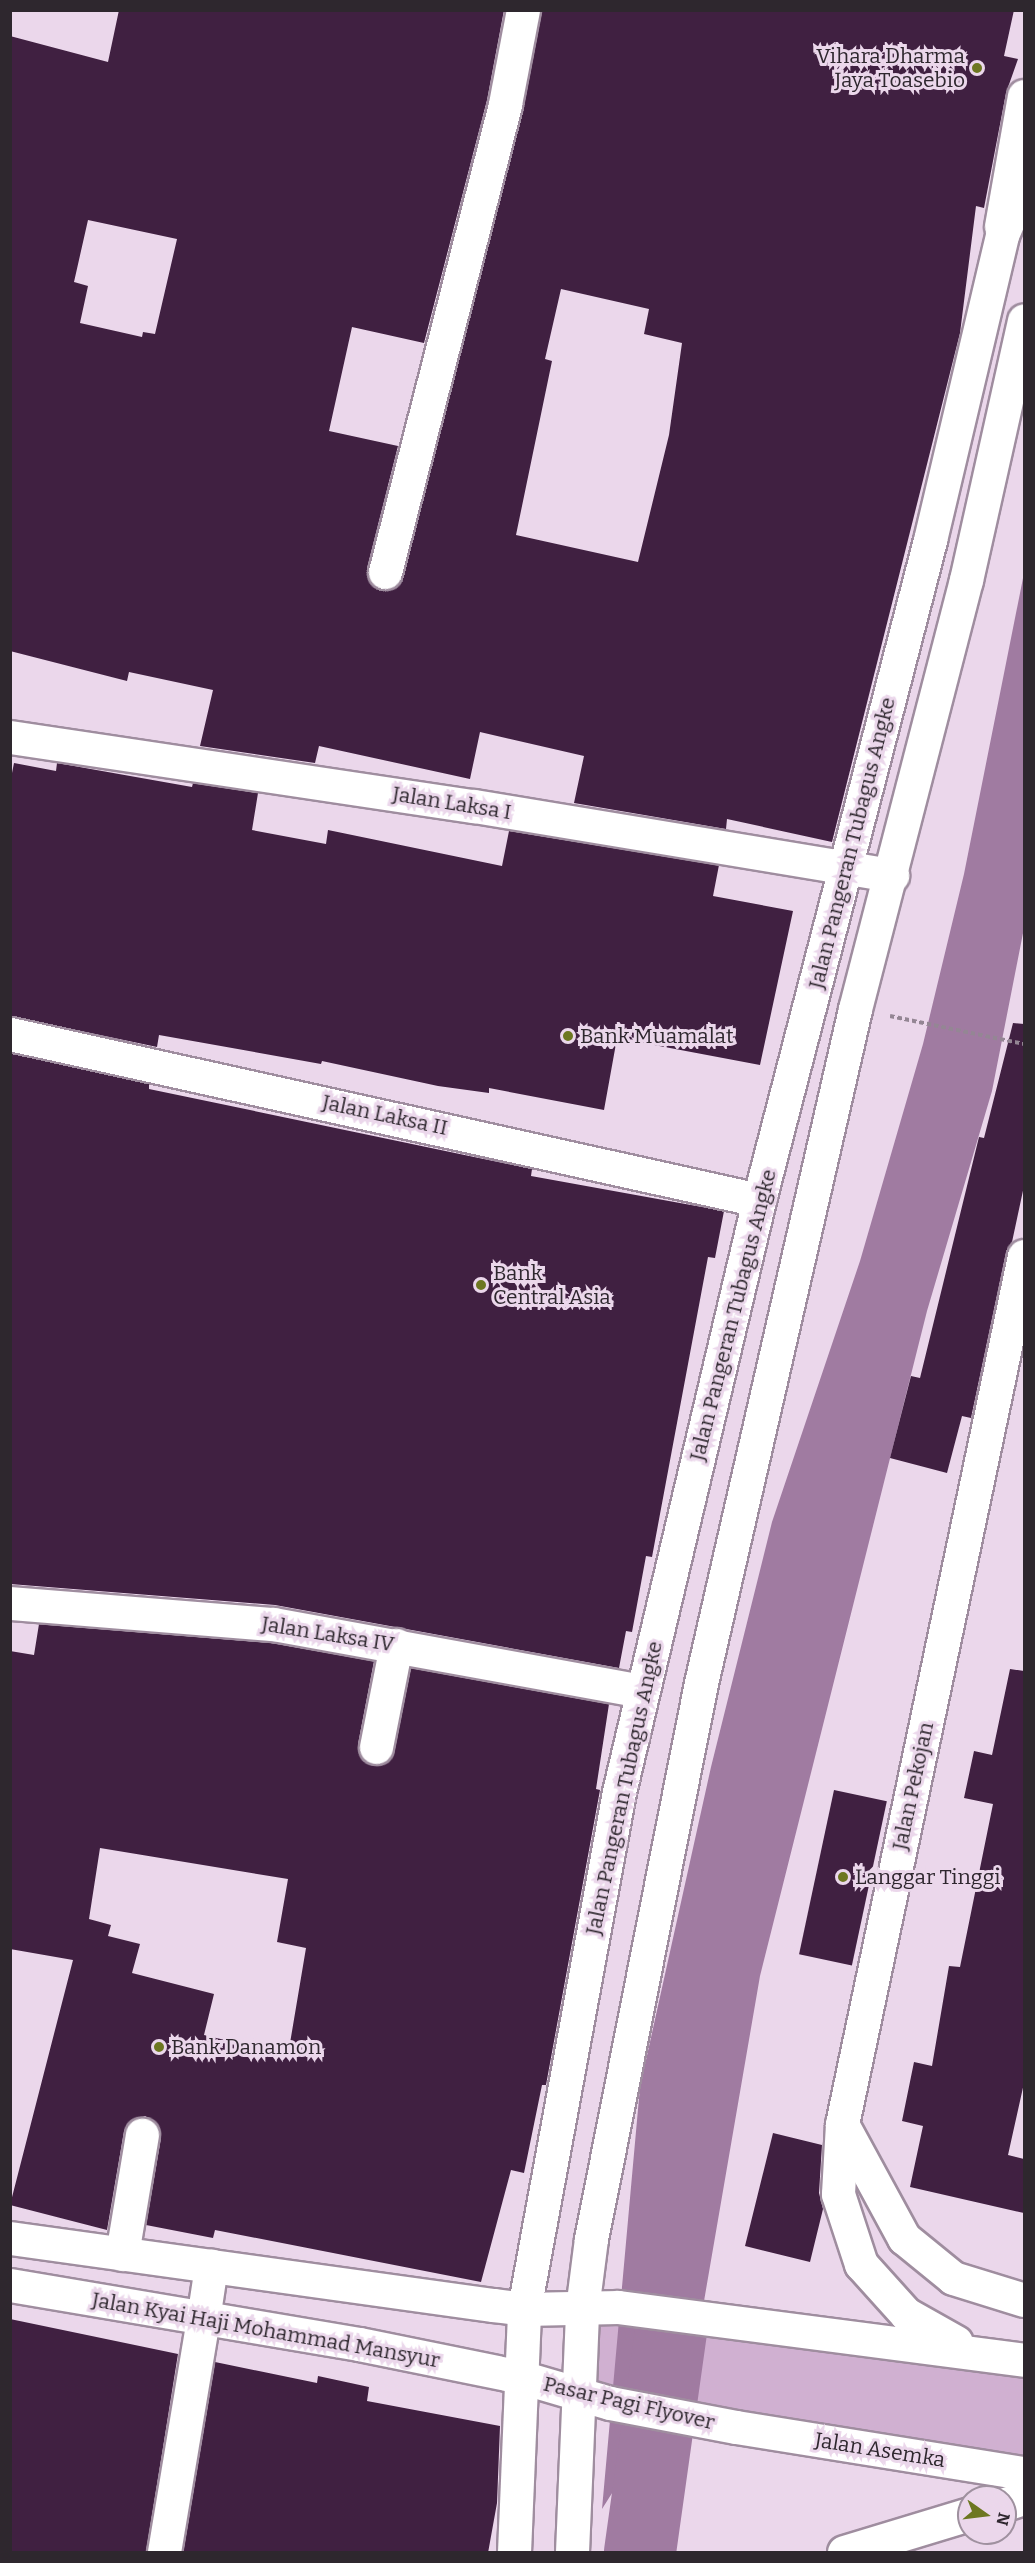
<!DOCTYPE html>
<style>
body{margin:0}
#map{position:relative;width:1035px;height:2563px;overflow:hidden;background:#ebd7eb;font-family:Bitter,serif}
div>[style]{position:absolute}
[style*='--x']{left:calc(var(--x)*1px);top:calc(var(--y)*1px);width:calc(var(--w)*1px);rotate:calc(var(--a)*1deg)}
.green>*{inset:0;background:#d0b0d1}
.water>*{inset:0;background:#a07ba1}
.river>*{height:72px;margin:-36px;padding:0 36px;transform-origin:36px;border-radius:36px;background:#a07ba1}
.building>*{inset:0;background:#402041;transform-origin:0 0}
.path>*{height:4px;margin-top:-2px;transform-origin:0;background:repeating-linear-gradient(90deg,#948694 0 4.5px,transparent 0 7.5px)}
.roads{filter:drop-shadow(2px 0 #9f8d9f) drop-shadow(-2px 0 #9f8d9f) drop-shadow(0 2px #9f8d9f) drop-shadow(0 -2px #9f8d9f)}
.minor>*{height:33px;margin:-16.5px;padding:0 16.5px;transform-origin:16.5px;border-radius:16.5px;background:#fff}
.major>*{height:33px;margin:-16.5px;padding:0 16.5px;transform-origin:16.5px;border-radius:16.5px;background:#fff}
.dots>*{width:16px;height:16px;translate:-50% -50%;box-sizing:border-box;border:3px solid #ebd7eb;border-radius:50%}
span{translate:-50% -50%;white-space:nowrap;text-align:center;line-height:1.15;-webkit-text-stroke:6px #ebd7eb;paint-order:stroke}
.poi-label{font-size:21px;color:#2e272e}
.right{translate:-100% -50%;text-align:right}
.left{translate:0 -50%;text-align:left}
.street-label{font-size:21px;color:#2e272e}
.frame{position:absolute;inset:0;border:12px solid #2e272e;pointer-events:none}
.north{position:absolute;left:957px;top:2485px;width:60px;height:60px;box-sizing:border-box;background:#ebd7eb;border:2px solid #9f919f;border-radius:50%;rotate:104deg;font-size:16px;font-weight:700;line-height:24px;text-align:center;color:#2e272e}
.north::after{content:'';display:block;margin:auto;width:21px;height:27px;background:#6d7721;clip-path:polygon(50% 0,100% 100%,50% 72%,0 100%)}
</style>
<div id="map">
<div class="green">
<div style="clip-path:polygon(582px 2309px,1024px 2360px,1024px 2473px,578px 2394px)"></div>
</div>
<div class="water">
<div style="clip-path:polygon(1024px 573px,1024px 928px,992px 1091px,927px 1311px,760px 1976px,693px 2365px,602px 2509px,640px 2087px,711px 1767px,772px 1522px,860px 1261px,923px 1044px,964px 874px)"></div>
</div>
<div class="river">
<div style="--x:640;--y:2552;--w:223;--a:-82"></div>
</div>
<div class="building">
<div style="clip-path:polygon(evenodd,119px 10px,504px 10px,487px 100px,424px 343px,352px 327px,329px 431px,398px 446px,367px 568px,372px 585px,381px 590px,398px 585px,403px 577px,523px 109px,541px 10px,1014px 10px,1004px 56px,1018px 59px,1006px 93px,984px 208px,976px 206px,960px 333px,832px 842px,727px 819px,726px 829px,574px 803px,584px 756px,480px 732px,470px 779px,319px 746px,315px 763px,200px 746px,213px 690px,129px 672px,127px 681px,10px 651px,10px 36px,108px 62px,119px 10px,88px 220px,177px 239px,155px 334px,143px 332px,142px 337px,80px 323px,88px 286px,74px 282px,88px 220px,119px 10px,561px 289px,649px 309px,644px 334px,682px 343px,669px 435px,638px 562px,516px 535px,552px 361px,545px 359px,561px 289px)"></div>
<div style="clip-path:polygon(14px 763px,56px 771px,57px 763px,192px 787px,193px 783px,258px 793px,252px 830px,326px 844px,328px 830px,502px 866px,509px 831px,719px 865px,713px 896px,793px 911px,760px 1065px,617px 1038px,604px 1110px,489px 1088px,489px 1093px,438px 1086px,322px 1061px,321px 1064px,159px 1035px,157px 1047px,10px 1016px,10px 783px)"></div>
<div style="clip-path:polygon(1013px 1023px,1024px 1024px,1024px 1186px,1012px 1242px,1006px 1252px,971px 1418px,962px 1416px,947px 1473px,890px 1458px,911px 1376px,920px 1378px,979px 1137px,984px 1138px)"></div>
<div style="clip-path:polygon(10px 1053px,149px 1084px,149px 1089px,532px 1169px,531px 1176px,724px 1211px,715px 1258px,708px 1257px,652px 1557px,646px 1556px,632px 1632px,626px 1631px,619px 1668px,275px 1605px,10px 1584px)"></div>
<div style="clip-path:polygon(evenodd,39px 1624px,271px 1643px,374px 1661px,358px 1744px,363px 1761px,373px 1765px,383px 1764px,394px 1751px,411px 1668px,609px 1704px,596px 1789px,600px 1790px,546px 2085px,542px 2085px,524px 2173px,511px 2170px,481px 2282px,215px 2230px,213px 2238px,146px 2225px,161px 2138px,154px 2121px,145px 2116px,128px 2123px,124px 2131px,107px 2230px,10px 2205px,73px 1960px,10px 1949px,10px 1651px,34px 1655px,39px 1624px,100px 1848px,288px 1879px,277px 1942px,306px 1948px,288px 2055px,204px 2035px,214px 1994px,132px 1973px,140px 1944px,108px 1936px,111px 1925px,89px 1919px,100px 1848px)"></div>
<div style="clip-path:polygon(1010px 1669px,1024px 1671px,1024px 2083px,1008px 2155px,1024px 2159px,1024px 2213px,910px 2187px,923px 2126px,902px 2121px,914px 2062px,932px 2066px,949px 1966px,960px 1967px,993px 1804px,964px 1798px,974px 1751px,992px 1755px)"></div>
<div style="left:834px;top:1790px;width:54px;height:168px;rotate:12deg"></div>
<div style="clip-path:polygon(773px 2133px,822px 2145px,819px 2193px,823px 2209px,810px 2262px,745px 2246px)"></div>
<div style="clip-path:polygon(10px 2319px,178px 2354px,146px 2553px,10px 2553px)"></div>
<div style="clip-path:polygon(215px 2362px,317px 2383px,318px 2376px,369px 2387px,367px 2401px,500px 2426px,497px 2503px,488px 2553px,183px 2553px)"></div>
</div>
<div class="path">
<div style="--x:890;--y:1016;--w:137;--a:11.8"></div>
</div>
<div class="roads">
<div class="minor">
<div style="--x:1001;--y:226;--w:132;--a:-80"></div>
<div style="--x:385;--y:572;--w:483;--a:-75.6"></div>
<div style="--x:505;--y:104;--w:96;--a:-79.2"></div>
<div style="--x:10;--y:737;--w:469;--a:8.5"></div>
<div style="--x:474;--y:806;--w:424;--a:9.4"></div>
<div style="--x:10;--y:1034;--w:767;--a:12.5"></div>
<div style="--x:1024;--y:1256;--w:887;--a:101.84"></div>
<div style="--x:842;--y:2124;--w:130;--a:61.5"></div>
<div style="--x:904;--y:2238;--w:63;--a:39.2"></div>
<div style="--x:953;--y:2278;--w:74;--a:17.2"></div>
<div style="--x:10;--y:1603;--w:264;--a:4.6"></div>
<div style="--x:273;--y:1624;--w:375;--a:10.3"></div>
<div style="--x:376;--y:1747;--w:104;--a:-78.9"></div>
<div style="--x:122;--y:2254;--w:121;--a:-80.5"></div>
<div style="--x:164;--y:2552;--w:236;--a:-80.5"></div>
</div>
<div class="major">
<div style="--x:842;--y:2124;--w:70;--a:93.3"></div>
<div style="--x:838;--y:2194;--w:74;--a:71.8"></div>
<div style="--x:861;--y:2264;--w:67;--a:48"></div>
<div style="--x:906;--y:2314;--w:57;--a:29.2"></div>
<div style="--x:10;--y:2238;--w:488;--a:7.9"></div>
<div style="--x:493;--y:2305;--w:31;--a:7"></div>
<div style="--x:524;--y:2309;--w:94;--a:-1.2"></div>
<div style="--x:618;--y:2307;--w:409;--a:7.4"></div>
<div style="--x:10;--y:2285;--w:354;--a:9.6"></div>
<div style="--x:359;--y:2344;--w:165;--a:11.5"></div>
<div style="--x:521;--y:2377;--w:93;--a:16.3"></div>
<div style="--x:610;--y:2403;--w:128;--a:10.8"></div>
<div style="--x:736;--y:2427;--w:292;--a:9.1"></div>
<div style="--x:203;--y:2319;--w:54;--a:-81.4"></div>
<div style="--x:1005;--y:2504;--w:20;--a:-18"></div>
<div style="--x:514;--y:2552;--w:243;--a:-87.6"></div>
<div style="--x:524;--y:2309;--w:526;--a:-79.59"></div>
<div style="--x:619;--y:1792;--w:608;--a:-76.69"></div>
<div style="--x:759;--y:1200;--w:682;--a:-75.47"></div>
<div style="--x:930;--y:540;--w:313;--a:-76.7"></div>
<div style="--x:1002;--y:235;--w:56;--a:-66.7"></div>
<div style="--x:572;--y:2552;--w:243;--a:-87.6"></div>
<div style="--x:582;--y:2309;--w:71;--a:-82.7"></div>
<div style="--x:591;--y:2239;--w:567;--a:-78.81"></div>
<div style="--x:701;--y:1683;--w:691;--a:-77.13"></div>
<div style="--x:855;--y:1009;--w:443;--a:-75.5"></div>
<div style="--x:966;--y:580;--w:266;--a:-77.4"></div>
<div style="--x:844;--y:2552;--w:131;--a:-16.9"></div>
</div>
</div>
<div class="dots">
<div style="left:977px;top:68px;background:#6d7721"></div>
<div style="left:568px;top:1036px;background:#6d7721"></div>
<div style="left:481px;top:1285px;background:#6d7721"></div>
<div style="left:843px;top:1877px;background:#6d7721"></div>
<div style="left:159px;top:2047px;background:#6d7721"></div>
</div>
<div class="poi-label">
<span class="right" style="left:965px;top:68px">Vihara Dharma<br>Jaya Toasebio</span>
<span class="left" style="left:580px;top:1036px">Bank Muamalat</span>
<span class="left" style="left:493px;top:1285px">Bank<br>Central Asia</span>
<span class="left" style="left:855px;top:1877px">Langgar Tinggi</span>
<span class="left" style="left:171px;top:2047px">Bank Danamon</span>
</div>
<div class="street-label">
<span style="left:452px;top:803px;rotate:9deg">Jalan Laksa I</span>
<span style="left:852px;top:843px;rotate:-76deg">Jalan Pangeran Tubagus Angke</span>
<span style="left:385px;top:1115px;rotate:12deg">Jalan Laksa II</span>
<span style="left:733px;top:1315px;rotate:-76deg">Jalan Pangeran Tubagus Angke</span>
<span style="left:328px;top:1634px;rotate:9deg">Jalan Laksa IV</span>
<span style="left:913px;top:1786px;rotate:-78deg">Jalan Pekojan</span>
<span style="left:624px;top:1788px;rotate:-78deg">Jalan Pangeran Tubagus Angke</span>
<span style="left:266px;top:2330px;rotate:10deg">Jalan Kyai Haji Mohammad Mansyur</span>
<span style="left:629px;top:2403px;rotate:13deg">Pasar Pagi Flyover</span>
<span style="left:880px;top:2450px;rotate:9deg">Jalan Asemka</span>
</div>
<div class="frame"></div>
<div class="north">N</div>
</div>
